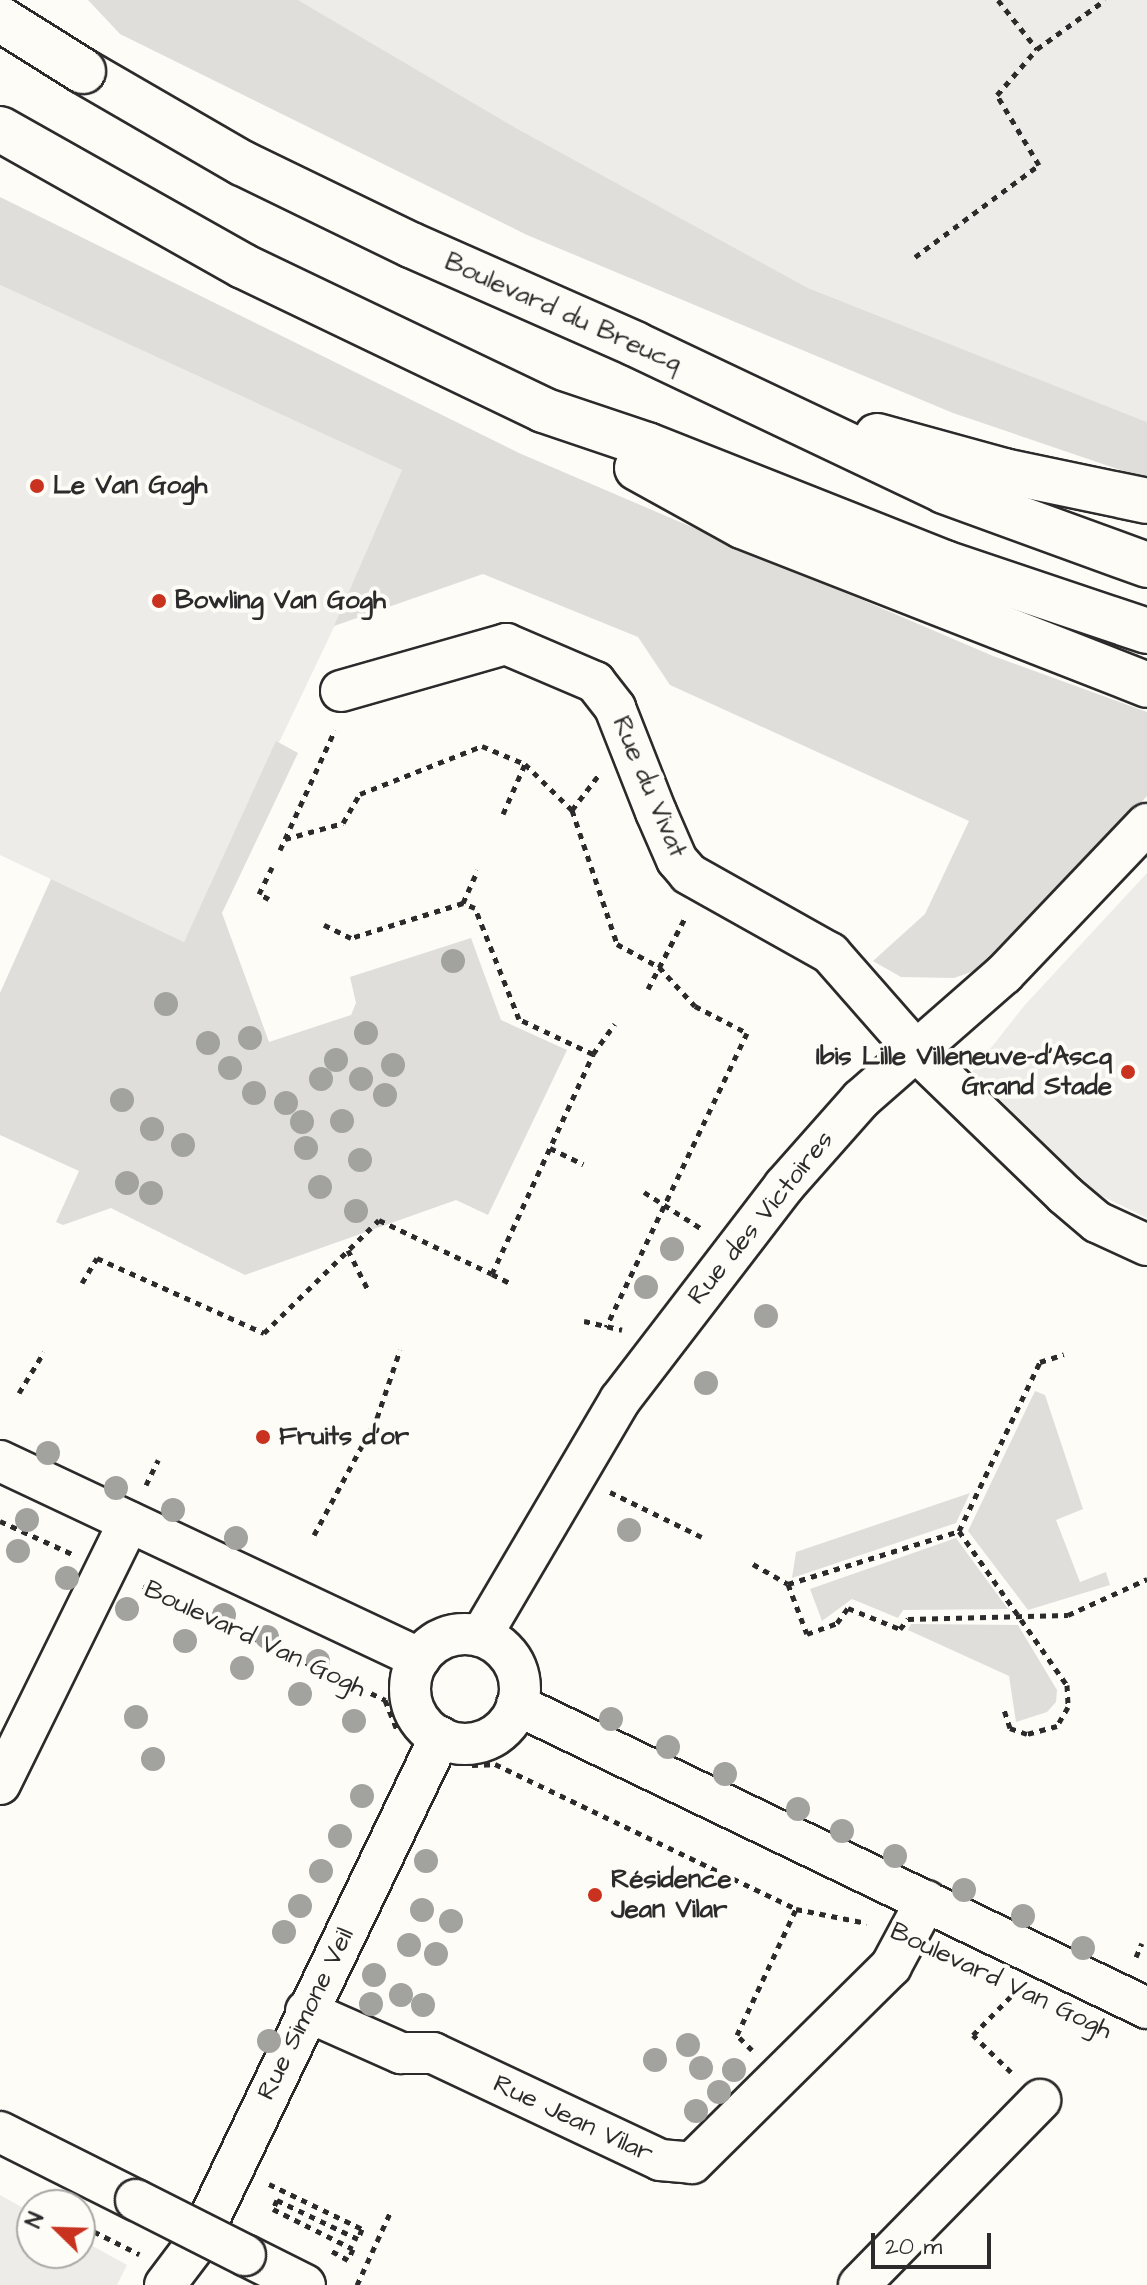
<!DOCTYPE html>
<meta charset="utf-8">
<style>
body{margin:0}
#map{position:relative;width:1147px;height:2285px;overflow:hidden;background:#fdfcf7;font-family:"Architects Daughter",sans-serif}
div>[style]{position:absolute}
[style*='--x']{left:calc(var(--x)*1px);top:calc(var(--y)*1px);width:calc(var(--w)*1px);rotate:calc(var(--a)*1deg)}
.built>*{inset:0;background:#edece8}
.green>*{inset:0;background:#dfdeda}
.path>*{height:5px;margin-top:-2.5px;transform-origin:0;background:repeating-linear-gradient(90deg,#2b2b2b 0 6px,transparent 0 12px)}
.roads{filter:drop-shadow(2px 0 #2b2b2b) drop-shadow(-2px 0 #2b2b2b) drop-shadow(0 2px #2b2b2b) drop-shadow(0 -2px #2b2b2b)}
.minor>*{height:40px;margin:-20px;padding:0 20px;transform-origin:20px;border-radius:20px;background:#fdfcf7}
.minor>.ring{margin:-20px;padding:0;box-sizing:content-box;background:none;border:40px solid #fdfcf7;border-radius:50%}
.highway>*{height:44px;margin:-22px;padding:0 22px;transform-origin:22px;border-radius:22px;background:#fdfcf7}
.bridges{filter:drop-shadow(2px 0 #2b2b2b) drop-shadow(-2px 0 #2b2b2b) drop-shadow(0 2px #2b2b2b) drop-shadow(0 -2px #2b2b2b)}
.minor-bridge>*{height:40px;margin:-20px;padding:0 20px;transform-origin:20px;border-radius:20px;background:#fdfcf7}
.highway-bridge>*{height:44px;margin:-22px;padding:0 22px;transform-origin:22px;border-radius:22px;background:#fdfcf7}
.trees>*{width:24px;height:24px;margin:-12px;border-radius:50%;background:#a2a29f}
.dots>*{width:22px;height:22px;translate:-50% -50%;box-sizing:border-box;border:4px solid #fdfcf7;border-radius:50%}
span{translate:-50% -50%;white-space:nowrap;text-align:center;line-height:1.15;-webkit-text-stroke:8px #fdfcf7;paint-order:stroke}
.street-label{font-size:26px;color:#2b2b2b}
.poi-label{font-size:26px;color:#2b2b2b;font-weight:700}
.left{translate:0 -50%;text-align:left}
.right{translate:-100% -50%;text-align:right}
.north{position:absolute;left:16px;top:2189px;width:80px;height:80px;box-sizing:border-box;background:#fdfcf7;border:2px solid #a9a8a5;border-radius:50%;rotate:293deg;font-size:22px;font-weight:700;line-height:32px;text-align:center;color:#2b2b2b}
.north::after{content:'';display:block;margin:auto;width:28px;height:36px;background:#c8321e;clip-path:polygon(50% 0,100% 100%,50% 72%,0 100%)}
.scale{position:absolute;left:871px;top:2233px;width:120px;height:36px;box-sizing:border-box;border:4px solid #2b2b2b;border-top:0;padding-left:10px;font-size:24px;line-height:28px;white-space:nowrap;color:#2b2b2b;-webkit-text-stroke:6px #fdfcf7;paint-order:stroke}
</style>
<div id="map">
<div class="built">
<div style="clip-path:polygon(298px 0,1147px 0,1147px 422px,808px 288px,516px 128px)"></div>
<div style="clip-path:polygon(0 285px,402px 470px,375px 541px,184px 942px,0 855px)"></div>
<div style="clip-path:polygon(1147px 873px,1147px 1218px,1094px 1192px,972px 1072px,1024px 1006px)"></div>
<div style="clip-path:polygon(0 2195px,32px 2213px,32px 2253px,80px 2253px,80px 2239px,127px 2265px,117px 2285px,0 2285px)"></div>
</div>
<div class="green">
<div style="clip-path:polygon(88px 0,298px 0,516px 128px,808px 288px,1147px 422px,1147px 479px,953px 413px,527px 235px,120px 34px)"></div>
<div style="clip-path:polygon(0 197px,519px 453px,993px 656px,1147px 712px,1147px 796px,991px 965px,954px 978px,901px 977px,873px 961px,925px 914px,969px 821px,670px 685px,638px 637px,483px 574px,334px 626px,402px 470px,0 285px)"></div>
<div style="clip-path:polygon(276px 741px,298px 753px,222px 913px,269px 1042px,351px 1015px,356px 1003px,350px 977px,471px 938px,501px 1020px,567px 1050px,488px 1215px,456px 1200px,245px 1275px,111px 1208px,63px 1225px,56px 1222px,79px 1171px,0 1135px,0 993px,51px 879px,184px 942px)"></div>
<div style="clip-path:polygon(1035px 1391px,1045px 1395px,1083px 1509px,1056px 1520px,1080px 1582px,1106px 1572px,1110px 1585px,1028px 1610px,968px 1531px)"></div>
<div style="clip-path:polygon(970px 1493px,956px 1523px,792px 1578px,796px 1552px)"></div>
<div style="clip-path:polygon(956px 1538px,1008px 1609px,903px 1610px,898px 1618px,852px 1599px,822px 1621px,810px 1589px)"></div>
<div style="clip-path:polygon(911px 1624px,1018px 1625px,1057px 1690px,1056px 1702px,1047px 1712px,1016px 1722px,1009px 1676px,908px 1630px)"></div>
</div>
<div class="path">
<div style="--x:998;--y:0;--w:63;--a:51.5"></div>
<div style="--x:1037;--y:49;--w:84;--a:-35.8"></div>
<div style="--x:915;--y:257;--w:154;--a:-36.6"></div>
<div style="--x:1039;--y:165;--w:82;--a:-121"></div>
<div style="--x:997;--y:95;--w:61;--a:-49"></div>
<div style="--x:572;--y:810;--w:43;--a:-52.6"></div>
<div style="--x:503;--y:814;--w:55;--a:-66.3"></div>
<div style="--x:285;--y:839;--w:60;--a:-15.4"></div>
<div style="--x:343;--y:823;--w:34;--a:-60"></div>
<div style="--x:360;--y:794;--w:131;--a:-21.5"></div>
<div style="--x:482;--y:746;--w:47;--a:22.7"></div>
<div style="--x:525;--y:764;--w:66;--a:44.4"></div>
<div style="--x:572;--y:810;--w:141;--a:71.4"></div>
<div style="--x:617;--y:944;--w:48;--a:28.7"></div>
<div style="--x:659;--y:967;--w:53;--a:47.3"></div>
<div style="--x:695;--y:1006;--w:59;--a:27.4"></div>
<div style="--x:747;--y:1033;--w:326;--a:115.6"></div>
<div style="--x:280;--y:850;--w:132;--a:-65.4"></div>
<div style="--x:269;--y:899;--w:11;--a:-153"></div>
<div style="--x:259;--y:894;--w:30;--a:-64"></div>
<div style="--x:463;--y:903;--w:36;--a:-66"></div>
<div style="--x:648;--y:989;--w:82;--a:-62.5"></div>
<div style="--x:593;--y:1054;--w:37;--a:-54"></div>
<div style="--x:550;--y:1148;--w:37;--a:26"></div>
<div style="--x:644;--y:1192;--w:69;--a:32.5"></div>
<div style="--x:348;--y:1250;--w:45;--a:63.4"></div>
<div style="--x:492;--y:1274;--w:22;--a:27"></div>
<div style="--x:82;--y:1283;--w:29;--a:-59"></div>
<div style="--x:97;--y:1258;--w:183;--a:24.2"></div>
<div style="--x:264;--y:1333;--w:161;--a:-44.5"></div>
<div style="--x:379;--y:1220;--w:125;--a:25.5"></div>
<div style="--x:492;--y:1274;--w:242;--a:-65.3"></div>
<div style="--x:593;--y:1054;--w:82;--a:-154.7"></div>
<div style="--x:519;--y:1019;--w:119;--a:-111.6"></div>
<div style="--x:475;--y:908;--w:13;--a:-157"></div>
<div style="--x:463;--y:903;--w:117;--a:162.6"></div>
<div style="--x:351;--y:938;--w:30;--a:-154"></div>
<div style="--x:584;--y:1321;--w:39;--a:13"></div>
<div style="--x:19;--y:1393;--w:48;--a:-58.6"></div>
<div style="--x:146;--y:1485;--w:28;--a:-64"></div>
<div style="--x:610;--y:1492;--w:102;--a:26.1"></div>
<div style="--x:0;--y:1521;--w:79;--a:24.6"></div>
<div style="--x:959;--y:1531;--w:188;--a:55"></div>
<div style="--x:1067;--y:1685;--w:22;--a:87"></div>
<div style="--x:1068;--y:1707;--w:22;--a:120"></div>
<div style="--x:1057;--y:1726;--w:31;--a:165"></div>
<div style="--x:1027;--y:1734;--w:18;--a:-161"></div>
<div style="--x:1010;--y:1728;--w:20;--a:-108"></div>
<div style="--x:314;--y:1535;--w:133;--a:-61.7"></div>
<div style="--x:377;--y:1418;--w:72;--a:-71.3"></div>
<div style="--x:753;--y:1564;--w:40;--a:29.7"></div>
<div style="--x:788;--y:1584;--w:179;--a:-17.2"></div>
<div style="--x:959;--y:1531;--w:187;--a:-64.4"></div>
<div style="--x:1040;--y:1362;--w:25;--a:-18"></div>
<div style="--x:788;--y:1584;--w:53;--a:69.2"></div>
<div style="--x:807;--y:1634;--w:32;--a:-20"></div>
<div style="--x:837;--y:1623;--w:19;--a:-54"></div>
<div style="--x:848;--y:1608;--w:56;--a:22"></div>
<div style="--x:900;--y:1629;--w:13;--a:-51"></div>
<div style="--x:908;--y:1619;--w:160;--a:-1.4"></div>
<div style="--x:1068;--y:1615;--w:87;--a:-24.5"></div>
<div style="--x:143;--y:1586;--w:268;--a:25.2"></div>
<div style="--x:385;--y:1700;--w:35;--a:68"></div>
<div style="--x:472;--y:1765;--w:23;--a:-2"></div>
<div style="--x:495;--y:1764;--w:334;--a:25.7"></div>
<div style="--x:796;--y:1909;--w:72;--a:11.2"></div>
<div style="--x:1136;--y:1957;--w:15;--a:-67"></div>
<div style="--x:752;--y:2050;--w:21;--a:-135"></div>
<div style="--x:737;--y:2035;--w:139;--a:-64.9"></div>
<div style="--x:1011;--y:2072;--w:53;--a:-135.8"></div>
<div style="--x:973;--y:2035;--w:64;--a:-45.6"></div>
<div style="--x:269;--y:2184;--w:103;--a:25.8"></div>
<div style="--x:362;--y:2229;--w:11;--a:112"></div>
<div style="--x:358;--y:2239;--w:90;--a:-154.3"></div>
<div style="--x:277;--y:2200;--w:10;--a:114"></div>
<div style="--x:273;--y:2209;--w:89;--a:26.6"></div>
<div style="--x:353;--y:2249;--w:12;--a:114"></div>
<div style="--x:348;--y:2260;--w:23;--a:-151"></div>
<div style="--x:87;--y:2219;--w:8;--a:120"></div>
<div style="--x:83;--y:2226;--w:63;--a:26.6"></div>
<div style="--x:357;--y:2285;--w:79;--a:-65.4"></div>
</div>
<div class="roads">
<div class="minor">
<div style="--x:341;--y:691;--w:172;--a:-15.9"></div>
<div style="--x:506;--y:644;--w:97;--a:23.1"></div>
<div style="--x:595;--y:682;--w:33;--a:52"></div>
<div style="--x:615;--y:708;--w:112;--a:68.5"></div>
<div style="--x:656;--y:812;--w:52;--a:66.4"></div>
<div style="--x:677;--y:860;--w:18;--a:49"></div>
<div style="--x:689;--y:874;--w:162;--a:29.3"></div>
<div style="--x:830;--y:953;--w:132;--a:48.7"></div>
<div style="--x:917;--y:1052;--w:206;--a:44"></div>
<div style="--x:1065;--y:1195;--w:42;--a:40.2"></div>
<div style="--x:1097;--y:1222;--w:55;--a:24.7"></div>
<div style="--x:0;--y:1461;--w:464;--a:25.2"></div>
<div class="ring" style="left:410px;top:1634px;width:70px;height:70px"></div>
<div style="--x:481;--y:1636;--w:274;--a:-59.5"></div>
<div style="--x:620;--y:1400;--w:270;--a:-52.5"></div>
<div style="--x:784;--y:1186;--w:116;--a:-48.5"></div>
<div style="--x:861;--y:1099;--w:190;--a:-41.2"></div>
<div style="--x:1004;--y:974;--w:207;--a:-46.4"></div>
<div style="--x:517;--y:1705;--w:699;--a:25.69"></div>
<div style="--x:0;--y:1784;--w:292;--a:-63.8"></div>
<div style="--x:306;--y:2011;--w:104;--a:23.9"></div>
<div style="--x:401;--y:2053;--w:32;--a:0"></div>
<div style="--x:433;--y:2053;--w:251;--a:25.2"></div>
<div style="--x:660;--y:2160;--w:32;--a:5"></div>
<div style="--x:692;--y:2163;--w:280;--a:-44.7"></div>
<div style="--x:891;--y:1966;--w:74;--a:-61.7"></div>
<div style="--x:0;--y:2132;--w:152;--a:26.6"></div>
<div style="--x:245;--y:2255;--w:67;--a:26.6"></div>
<div style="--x:165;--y:2285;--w:56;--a:-52.9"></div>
<div style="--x:199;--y:2240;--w:558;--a:-64.4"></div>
<div style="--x:859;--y:2285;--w:259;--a:-45.6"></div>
</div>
<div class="highway">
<div style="--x:83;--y:71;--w:184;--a:30.1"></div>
<div style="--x:242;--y:163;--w:188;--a:25.9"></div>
<div style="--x:411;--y:245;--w:245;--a:23.8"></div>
<div style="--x:635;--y:344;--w:342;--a:25.4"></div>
<div style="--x:944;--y:491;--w:216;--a:20"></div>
<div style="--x:0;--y:129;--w:279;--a:29.4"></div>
<div style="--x:243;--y:266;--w:333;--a:25.6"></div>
<div style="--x:543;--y:410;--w:110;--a:18.6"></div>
<div style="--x:647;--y:445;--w:321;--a:21.6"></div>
<div style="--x:945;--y:563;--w:213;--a:18.6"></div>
<div style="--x:877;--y:436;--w:132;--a:15.4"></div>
<div style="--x:1004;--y:471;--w:146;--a:11.8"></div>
<div style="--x:637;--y:468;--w:120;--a:28.9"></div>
<div style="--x:742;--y:526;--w:435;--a:21.4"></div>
</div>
</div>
<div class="bridges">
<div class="minor-bridge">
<div style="--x:136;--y:2200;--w:122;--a:26.8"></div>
</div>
<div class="highway-bridge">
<div style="--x:0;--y:19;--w:98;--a:32.1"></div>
</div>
</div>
<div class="trees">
<div style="left:453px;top:961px"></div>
<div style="left:166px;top:1004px"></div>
<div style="left:366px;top:1033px"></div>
<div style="left:250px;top:1038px"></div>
<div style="left:208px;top:1043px"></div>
<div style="left:336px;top:1060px"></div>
<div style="left:393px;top:1065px"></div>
<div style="left:230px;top:1068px"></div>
<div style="left:321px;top:1079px"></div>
<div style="left:361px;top:1079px"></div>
<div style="left:254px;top:1093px"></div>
<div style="left:385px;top:1095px"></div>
<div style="left:122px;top:1100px"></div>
<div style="left:286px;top:1103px"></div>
<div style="left:342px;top:1121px"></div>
<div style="left:302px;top:1122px"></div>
<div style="left:152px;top:1129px"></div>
<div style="left:183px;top:1145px"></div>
<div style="left:306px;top:1148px"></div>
<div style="left:360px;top:1160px"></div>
<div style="left:127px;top:1183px"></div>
<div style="left:320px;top:1187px"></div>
<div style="left:151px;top:1193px"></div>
<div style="left:356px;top:1211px"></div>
<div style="left:672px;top:1249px"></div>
<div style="left:646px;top:1287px"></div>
<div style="left:766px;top:1316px"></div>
<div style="left:706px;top:1383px"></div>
<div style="left:48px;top:1453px"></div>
<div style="left:116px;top:1488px"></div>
<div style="left:173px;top:1510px"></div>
<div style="left:27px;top:1520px"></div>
<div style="left:629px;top:1530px"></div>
<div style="left:236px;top:1538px"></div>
<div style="left:18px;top:1551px"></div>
<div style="left:67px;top:1578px"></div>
<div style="left:127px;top:1609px"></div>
<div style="left:224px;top:1615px"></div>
<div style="left:267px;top:1637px"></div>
<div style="left:185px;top:1641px"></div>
<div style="left:318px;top:1661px"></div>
<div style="left:242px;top:1668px"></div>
<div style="left:300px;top:1694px"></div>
<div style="left:136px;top:1717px"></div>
<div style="left:611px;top:1719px"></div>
<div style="left:354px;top:1721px"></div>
<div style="left:668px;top:1747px"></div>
<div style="left:153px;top:1759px"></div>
<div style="left:725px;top:1774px"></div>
<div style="left:362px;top:1796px"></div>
<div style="left:798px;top:1809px"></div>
<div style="left:842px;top:1831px"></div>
<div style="left:340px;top:1836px"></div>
<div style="left:895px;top:1856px"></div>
<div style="left:426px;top:1861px"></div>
<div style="left:321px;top:1871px"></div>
<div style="left:964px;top:1890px"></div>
<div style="left:300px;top:1906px"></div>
<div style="left:422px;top:1910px"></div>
<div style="left:1023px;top:1916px"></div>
<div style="left:451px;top:1921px"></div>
<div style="left:284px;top:1932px"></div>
<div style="left:409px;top:1945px"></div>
<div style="left:1083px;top:1948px"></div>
<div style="left:436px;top:1954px"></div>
<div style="left:374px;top:1975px"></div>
<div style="left:401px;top:1995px"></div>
<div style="left:371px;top:2004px"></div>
<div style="left:423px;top:2005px"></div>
<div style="left:269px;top:2041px"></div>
<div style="left:688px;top:2045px"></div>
<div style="left:655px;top:2060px"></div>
<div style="left:701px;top:2068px"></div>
<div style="left:734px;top:2070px"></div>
<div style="left:719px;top:2092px"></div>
<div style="left:696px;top:2111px"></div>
</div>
<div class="dots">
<div style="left:37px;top:486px;background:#c8321e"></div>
<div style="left:159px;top:601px;background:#c8321e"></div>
<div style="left:1128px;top:1072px;background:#c8321e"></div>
<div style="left:263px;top:1437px;background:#c8321e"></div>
<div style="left:595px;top:1895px;background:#c8321e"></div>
</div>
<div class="street-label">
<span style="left:563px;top:313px;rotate:24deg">Boulevard du Breucq</span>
<span style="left:649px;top:787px;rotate:67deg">Rue du Vivat</span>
<span style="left:761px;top:1218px;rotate:-51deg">Rue des Victoires</span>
<span style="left:255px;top:1639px;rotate:25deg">Boulevard Van Gogh</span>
<span style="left:1001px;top:1981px;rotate:25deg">Boulevard Van Gogh</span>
<span style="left:306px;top:2014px;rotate:-64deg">Rue Simone Veil</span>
<span style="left:573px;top:2119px;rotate:25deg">Rue Jean Vilar</span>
</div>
<div class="poi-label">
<span class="left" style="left:53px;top:486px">Le Van Gogh</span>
<span class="left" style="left:175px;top:601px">Bowling Van Gogh</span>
<span class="right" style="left:1112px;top:1072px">Ibis Lille Villeneuve-d'Ascq<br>Grand Stade</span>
<span class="left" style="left:279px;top:1437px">Fruits d'or</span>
<span class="left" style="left:611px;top:1895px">Résidence<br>Jean Vilar</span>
</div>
<div class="north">N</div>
<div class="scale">20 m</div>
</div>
